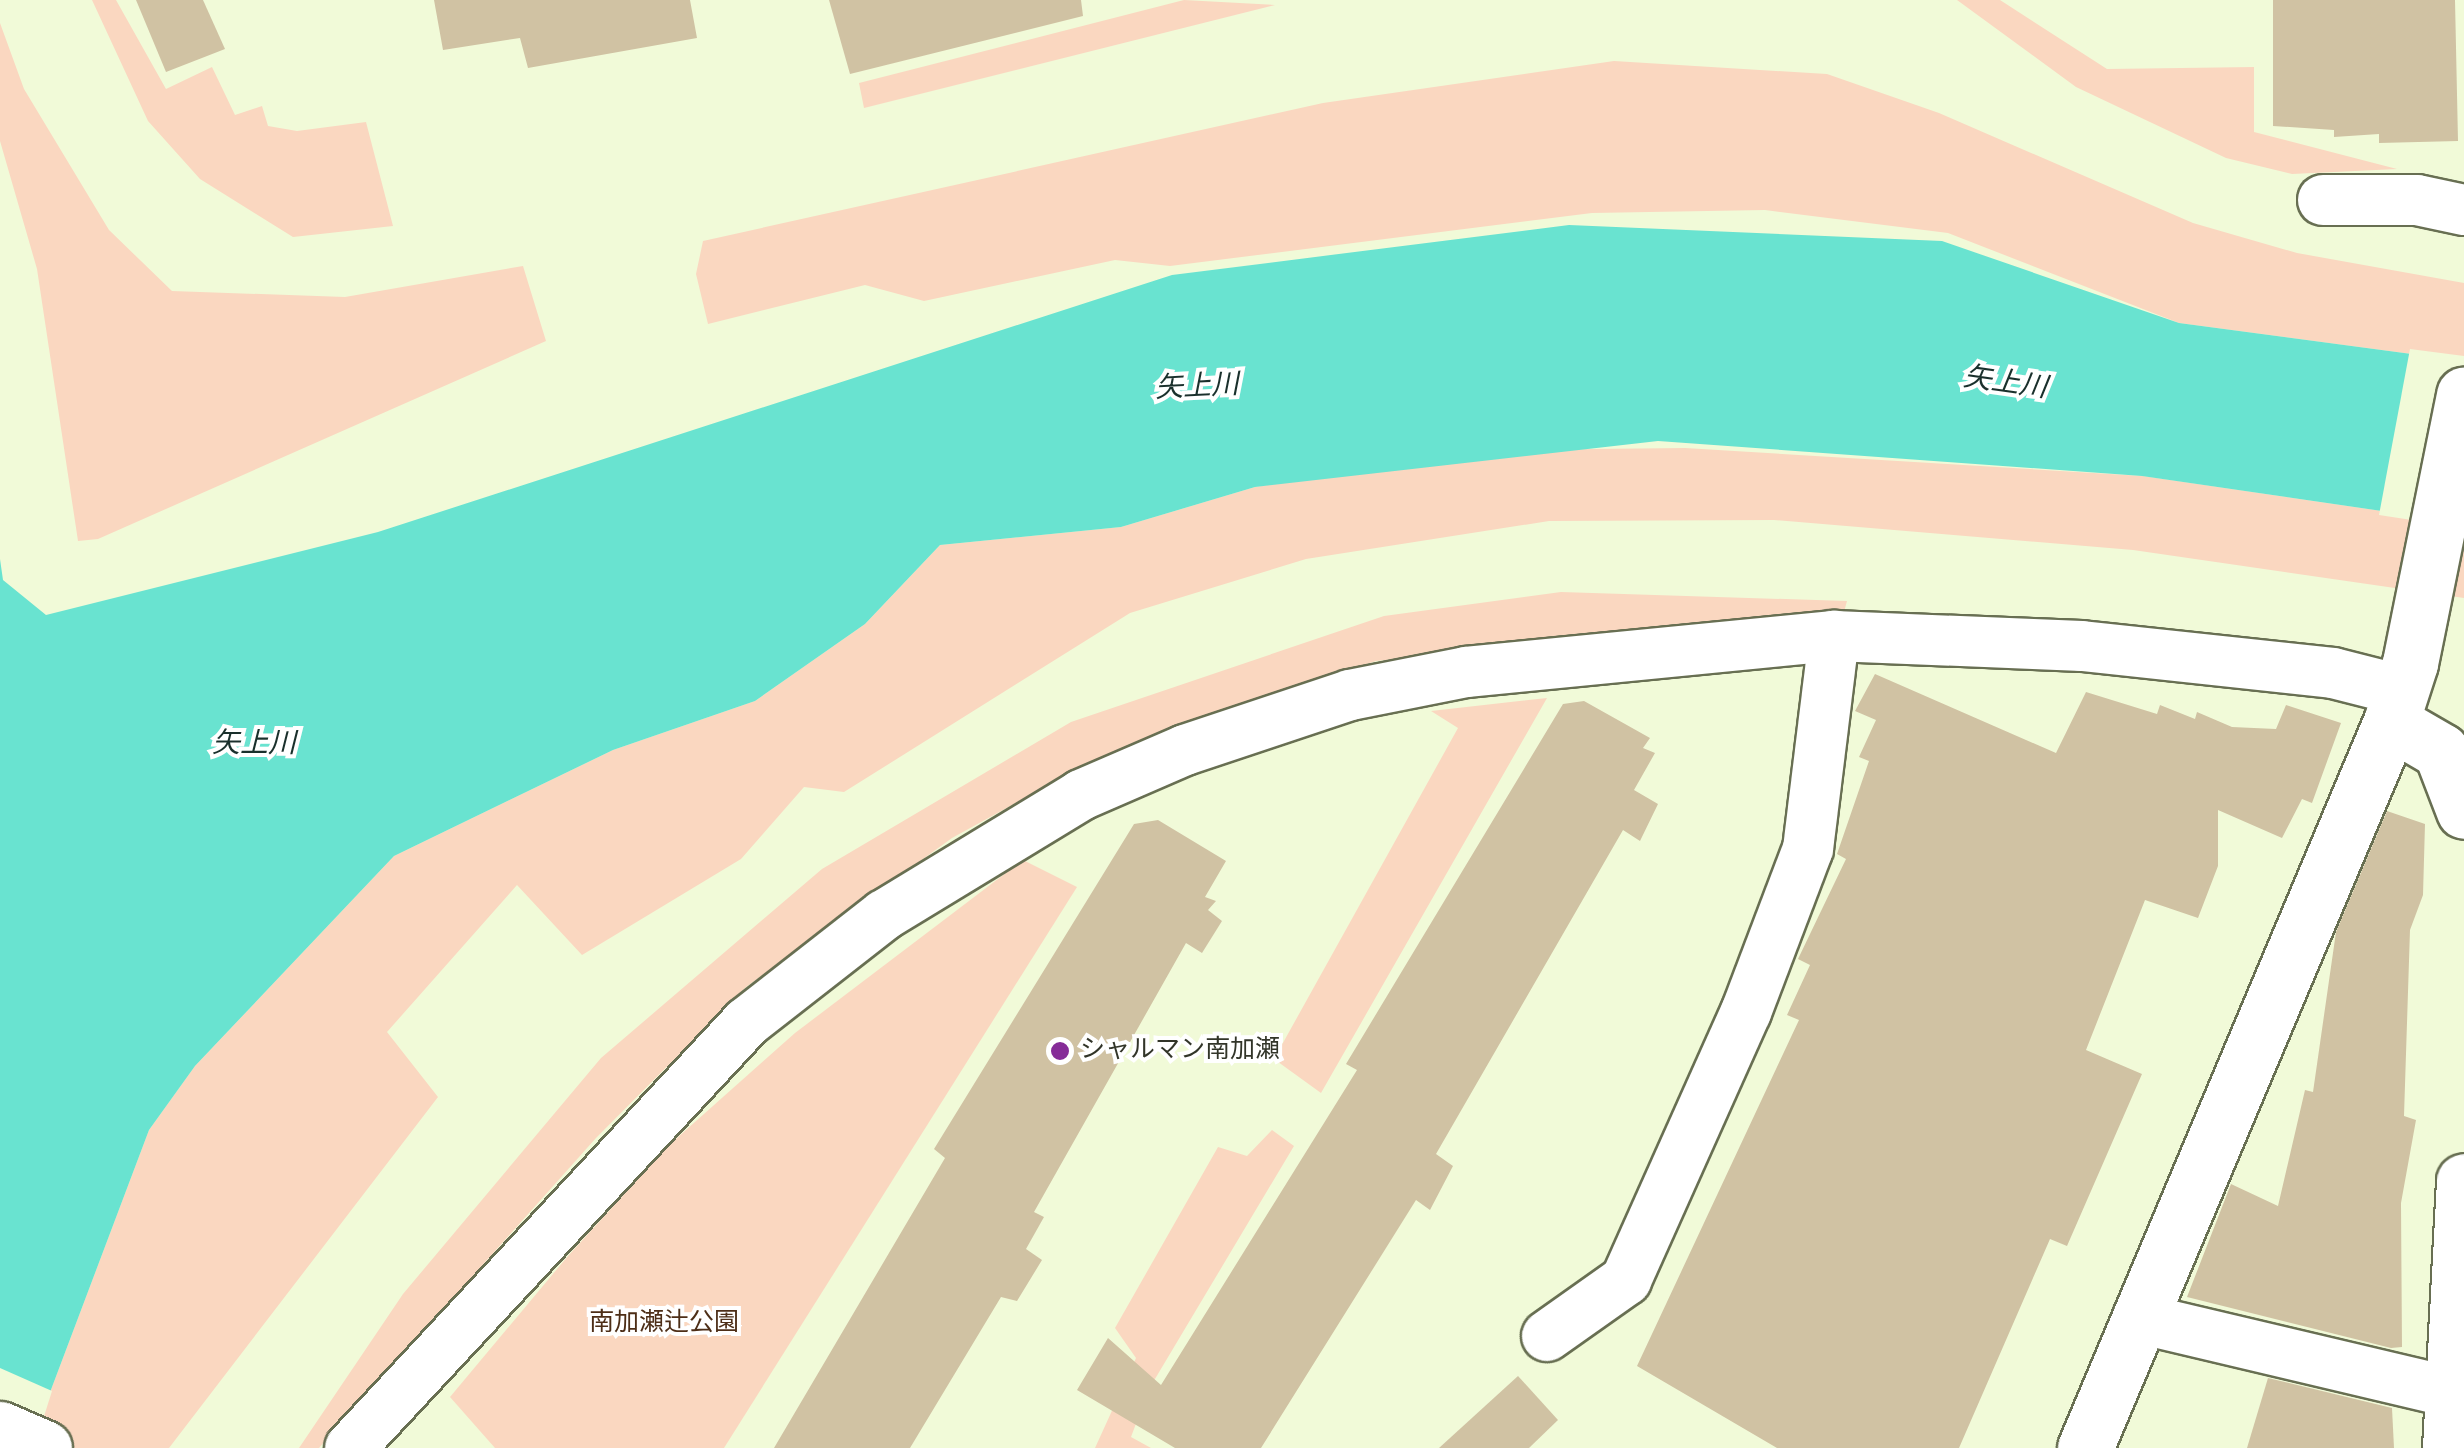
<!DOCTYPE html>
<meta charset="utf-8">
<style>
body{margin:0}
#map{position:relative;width:2464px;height:1448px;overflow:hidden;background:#f1fad8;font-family:Overpass,"Noto Sans JP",sans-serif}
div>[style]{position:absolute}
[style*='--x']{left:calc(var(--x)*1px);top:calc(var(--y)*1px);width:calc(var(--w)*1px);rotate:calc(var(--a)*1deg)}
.green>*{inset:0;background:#fad7c0}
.water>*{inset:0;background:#69e3d0}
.pier>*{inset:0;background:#f1fad8}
.building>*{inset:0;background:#d0c2a3}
.roads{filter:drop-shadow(2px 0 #686f52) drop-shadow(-2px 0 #686f52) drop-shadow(0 2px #686f52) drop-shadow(0 -2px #686f52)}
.minor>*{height:50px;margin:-25px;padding:0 25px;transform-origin:25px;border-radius:25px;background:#fff}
.tertiary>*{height:55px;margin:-27.5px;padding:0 27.5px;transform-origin:27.5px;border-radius:27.5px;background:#fff}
.secondary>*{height:55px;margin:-27.5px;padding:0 27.5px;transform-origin:27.5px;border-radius:27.5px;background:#fff}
.dots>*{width:28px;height:28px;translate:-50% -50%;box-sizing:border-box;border:5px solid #fff;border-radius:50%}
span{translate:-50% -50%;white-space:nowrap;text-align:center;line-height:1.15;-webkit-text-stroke:8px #fff;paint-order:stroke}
.poi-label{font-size:25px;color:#323529}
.left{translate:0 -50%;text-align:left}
.park-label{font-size:25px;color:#4d2e17}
.water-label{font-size:28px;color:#1a302c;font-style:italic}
</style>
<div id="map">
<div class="green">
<div style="clip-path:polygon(92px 0,116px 0,166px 89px,212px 67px,235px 115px,262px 106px,268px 126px,297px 131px,366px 122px,393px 226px,293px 237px,200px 179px,148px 121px)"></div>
<div style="clip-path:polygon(1184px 0,1275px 5px,864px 108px,859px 83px)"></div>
<div style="clip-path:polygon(1957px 0,2000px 0,2107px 69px,2254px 67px,2254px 132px,2397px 169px,2292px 174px,2226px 158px,2076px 87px)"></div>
<div style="clip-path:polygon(0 23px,24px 89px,109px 230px,172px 291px,345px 297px,523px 266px,546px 341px,98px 539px,78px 541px,37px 269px,0 141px)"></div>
<div style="clip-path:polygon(1614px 61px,1827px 74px,1939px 113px,2193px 223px,2297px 253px,2464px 283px,2464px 361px,2179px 323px,1948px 233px,1765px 210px,1592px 213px,1170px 266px,1115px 260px,924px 301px,865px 285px,708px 324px,696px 274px,703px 241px,1323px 103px)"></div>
<div style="clip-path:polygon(1685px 448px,2143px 476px,2464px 523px,2464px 598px,2133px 550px,1774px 520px,1549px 521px,1306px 559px,1130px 613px,844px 792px,804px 787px,741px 859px,582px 955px,517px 885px,387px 1032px,438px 1097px,169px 1448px,29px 1448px,149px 1130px,195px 1066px,394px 856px,613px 750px,755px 701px,865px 624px,940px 545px,1121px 527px,1255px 487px,1490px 450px)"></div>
<div style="clip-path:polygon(1561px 592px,1847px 601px,1844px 612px,1376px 661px,1201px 718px,1074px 771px,952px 838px,746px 987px,596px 1138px,319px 1448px,299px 1448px,403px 1294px,601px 1058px,822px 869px,1071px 722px,1384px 616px)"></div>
<div style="clip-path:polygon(1547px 698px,1321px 1093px,1274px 1059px,1458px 728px,1431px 711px)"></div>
<div style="clip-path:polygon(1023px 860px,1077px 887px,724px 1448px,495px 1448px,450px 1397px,568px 1256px,668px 1146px,795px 1033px)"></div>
<div style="clip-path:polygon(1272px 1130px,1294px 1146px,1149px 1389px,1131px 1437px,1151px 1448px,1095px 1448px,1136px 1358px,1115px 1328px,1218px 1147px,1247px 1156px)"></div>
</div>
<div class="water">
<div style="clip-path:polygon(1569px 225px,1942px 241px,2179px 323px,2464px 361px,2464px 523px,2142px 476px,1658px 441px,1255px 487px,1121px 527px,940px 545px,865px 624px,755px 701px,613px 750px,394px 856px,195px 1066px,149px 1130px,29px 1448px,0 1448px,0 559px,3px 580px,46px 615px,378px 532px,1172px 275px)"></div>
</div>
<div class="pier">
<div style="clip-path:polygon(2410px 349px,2464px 356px,2464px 528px,2379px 515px)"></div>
<div style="clip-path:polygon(0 1368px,52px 1391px,34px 1448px,0 1448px)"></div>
</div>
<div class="building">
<div style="clip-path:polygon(136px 0,203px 0,225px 49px,166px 72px)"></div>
<div style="clip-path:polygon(434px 0,690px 0,697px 38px,528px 68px,520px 38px,443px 50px)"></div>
<div style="clip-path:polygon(829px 0,1081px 0,1083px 16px,850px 74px)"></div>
<div style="clip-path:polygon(2273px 0,2455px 0,2458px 141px,2379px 143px,2379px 134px,2334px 137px,2334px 130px,2273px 126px)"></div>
<div style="clip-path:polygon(1875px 674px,2056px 753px,2086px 692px,2157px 714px,2160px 705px,2195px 719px,2197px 712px,2232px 727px,2276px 729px,2286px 705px,2341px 723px,2312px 803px,2302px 799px,2282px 838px,2218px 810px,2218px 866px,2198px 918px,2145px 900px,2086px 1050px,2142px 1074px,2067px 1246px,2050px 1239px,1959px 1448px,1777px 1448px,1637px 1366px,1799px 1020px,1787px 1015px,1810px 965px,1798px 959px,1846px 859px,1837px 854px,1869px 761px,1859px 757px,1876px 720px,1855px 711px)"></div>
<div style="clip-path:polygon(1584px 701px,1650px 738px,1643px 748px,1655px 753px,1634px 790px,1658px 804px,1640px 841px,1623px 830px,1436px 1154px,1453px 1166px,1430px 1210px,1416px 1200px,1261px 1448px,1175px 1448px,1077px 1390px,1108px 1338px,1161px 1385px,1357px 1070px,1346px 1064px,1563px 704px)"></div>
<div style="clip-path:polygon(2387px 811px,2425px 824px,2423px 895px,2410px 930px,2404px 1116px,2416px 1120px,2401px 1203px,2402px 1347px,2391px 1348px,2187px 1297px,2231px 1184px,2278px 1206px,2305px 1090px,2313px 1092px,2336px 932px)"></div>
<div style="clip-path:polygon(1158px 820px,1226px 861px,1205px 897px,1216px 901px,1208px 910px,1222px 921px,1202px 953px,1186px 943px,1034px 1212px,1044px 1217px,1026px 1249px,1042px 1260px,1017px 1301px,1001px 1297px,910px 1448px,774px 1448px,945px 1158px,934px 1149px,1134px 824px)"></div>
<div style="clip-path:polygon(1518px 1376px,1558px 1420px,1529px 1448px,1439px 1448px)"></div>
<div style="clip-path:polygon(2268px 1378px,2392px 1408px,2394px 1448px,2247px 1448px)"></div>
</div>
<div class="roads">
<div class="minor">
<div style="--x:2323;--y:200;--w:94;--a:0"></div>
<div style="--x:2417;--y:200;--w:48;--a:12"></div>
<div style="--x:2138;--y:1318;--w:322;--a:13.3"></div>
<div style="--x:1547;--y:1336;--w:97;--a:-35.3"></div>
<div style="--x:1626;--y:1280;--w:294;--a:-65.9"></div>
<div style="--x:1746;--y:1012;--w:174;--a:-69.2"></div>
<div style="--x:1808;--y:849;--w:215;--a:-83"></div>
<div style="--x:350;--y:1448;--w:582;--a:-47.02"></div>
<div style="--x:747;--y:1022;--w:174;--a:-38"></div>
<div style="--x:884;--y:915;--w:231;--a:-31.3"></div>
<div style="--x:1081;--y:795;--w:113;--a:-23.4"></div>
<div style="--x:1185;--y:750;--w:174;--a:-18.4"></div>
<div style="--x:1350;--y:695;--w:118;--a:-11.2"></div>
<div style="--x:1466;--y:672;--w:370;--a:-5.6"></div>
<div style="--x:1834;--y:636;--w:248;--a:2.3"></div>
<div style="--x:2082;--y:646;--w:252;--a:6.1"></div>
<div style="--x:2333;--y:673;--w:69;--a:14.2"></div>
</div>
<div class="tertiary">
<div style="--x:2391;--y:722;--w:58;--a:30.1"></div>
<div style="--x:2441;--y:751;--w:64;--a:69"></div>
<div style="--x:2085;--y:1448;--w:788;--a:-67.15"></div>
<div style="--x:2391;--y:722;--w:62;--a:-72.1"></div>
<div style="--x:2410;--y:663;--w:274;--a:-78.6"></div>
<div style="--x:2450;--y:1448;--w:267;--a:-87"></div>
</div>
<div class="secondary">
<div style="--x:0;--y:1429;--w:48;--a:23.4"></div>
</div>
</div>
<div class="dots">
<div style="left:1060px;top:1051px;background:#862c98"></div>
</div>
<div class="poi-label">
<span class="left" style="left:1080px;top:1051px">シャルマン南加瀬</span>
</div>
<div class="park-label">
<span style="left:664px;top:1324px">南加瀬辻公園</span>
</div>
<div class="water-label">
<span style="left:2005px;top:384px;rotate:8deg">矢上川</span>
<span style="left:1197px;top:388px;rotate:-3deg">矢上川</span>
<span style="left:254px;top:745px">矢上川</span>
</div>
</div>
